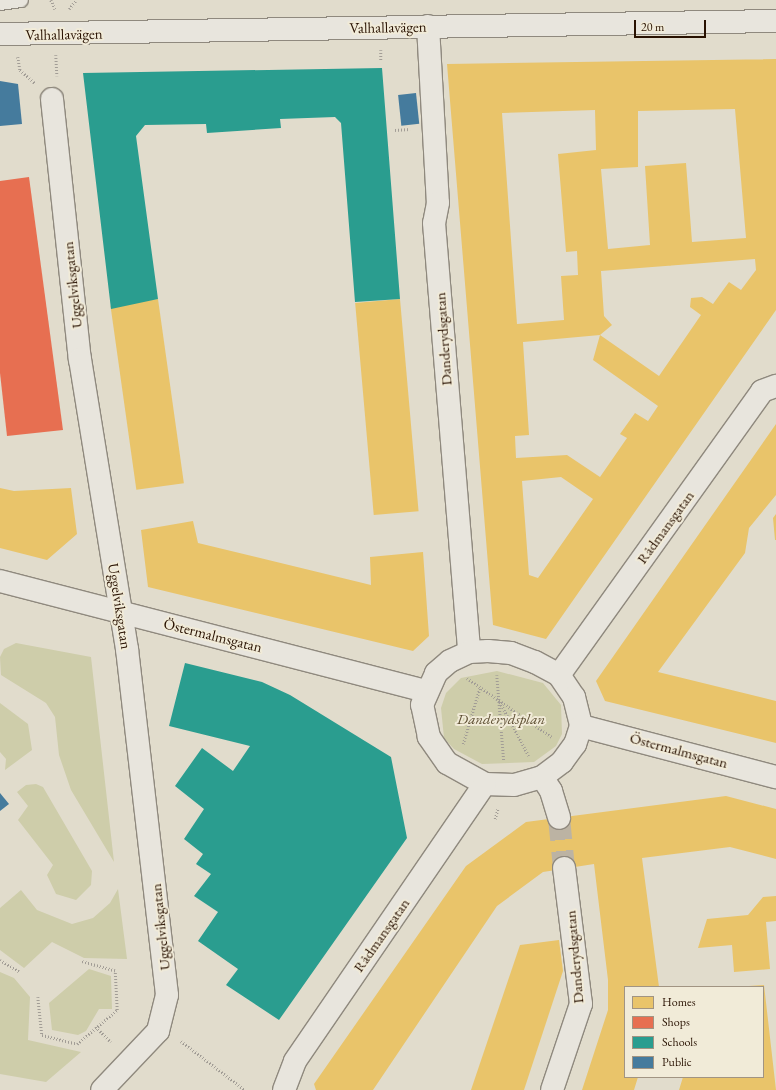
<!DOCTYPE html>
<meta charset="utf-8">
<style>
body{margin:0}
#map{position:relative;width:776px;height:1090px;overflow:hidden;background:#e1dccc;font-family:"EB Garamond",serif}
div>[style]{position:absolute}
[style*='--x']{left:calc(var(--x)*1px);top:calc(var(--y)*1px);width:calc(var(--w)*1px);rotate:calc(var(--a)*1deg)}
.green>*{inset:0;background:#cecdaa}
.homes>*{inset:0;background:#e9c46a;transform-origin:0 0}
.shops>*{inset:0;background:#e76f51}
.schools>*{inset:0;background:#2a9d8f}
.public>*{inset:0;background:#457b9d;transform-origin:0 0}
.minor-tunnel>*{height:22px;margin-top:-11px;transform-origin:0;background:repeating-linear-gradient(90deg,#bcb3a3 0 22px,transparent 0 33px)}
.path>*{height:2.5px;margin-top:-1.25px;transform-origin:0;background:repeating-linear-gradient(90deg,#a29d96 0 1px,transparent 0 3px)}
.roads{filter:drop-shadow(1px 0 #8f897e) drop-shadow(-1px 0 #8f897e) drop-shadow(0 1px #8f897e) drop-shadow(0 -1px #8f897e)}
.service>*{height:14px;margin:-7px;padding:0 7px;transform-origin:7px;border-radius:7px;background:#e8e5dd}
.minor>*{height:22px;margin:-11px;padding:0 11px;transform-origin:11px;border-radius:11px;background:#e8e5dd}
.secondary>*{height:22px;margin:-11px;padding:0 11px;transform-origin:11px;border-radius:11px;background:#e8e5dd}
span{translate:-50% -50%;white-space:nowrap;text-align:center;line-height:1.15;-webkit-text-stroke:4px #f1ebd8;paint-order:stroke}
.street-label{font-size:15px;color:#281101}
.park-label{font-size:15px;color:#5d4e32;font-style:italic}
.legend{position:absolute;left:624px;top:986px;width:140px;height:92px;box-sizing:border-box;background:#f1ebd8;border:1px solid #a19482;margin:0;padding:5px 7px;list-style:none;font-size:12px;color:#281101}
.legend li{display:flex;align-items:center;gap:8px;height:20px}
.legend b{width:20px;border:1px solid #a19482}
.scale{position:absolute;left:634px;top:20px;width:72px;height:18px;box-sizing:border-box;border:2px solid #281101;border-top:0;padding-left:5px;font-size:12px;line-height:14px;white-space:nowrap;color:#281101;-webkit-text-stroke:3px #f1ebd8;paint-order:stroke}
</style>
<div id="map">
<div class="green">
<div style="clip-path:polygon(16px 643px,91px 657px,114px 862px,71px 790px,59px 755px,55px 717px,46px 703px,1px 675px,0 657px,4px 649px)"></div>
<div style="clip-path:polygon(497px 671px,543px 683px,561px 705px,562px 734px,556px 746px,534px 762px,482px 764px,454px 749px,444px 738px,441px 708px,446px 693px,461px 678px)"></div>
<div style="clip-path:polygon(0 703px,28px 724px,32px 750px,5px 770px,6px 759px,0 752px)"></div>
<div style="clip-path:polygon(36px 784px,43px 787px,92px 871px,91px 885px,76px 900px,56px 894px,47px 875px,53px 865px,18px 820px,28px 806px,17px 792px,26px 785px)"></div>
<div style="clip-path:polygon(118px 889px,127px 959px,84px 958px,52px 942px,24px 968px,0 950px,0 908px,21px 890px,37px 910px,72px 924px,93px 918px,110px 903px)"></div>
<div style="clip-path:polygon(89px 969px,111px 976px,112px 1009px,99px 1009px,86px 1031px,78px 1035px,52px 1030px,49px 1003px)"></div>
<div style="clip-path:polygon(0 972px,14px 978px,30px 997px,28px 1040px,81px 1052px,46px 1082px,0 1074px)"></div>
</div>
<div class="homes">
<div style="clip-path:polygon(evenodd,776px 59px,776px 310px,546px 639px,493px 625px,447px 64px,776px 59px,735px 109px,746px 238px,692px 242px,686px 163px,645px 166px,650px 245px,608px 249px,601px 169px,638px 167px,638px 111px,735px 109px,776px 59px,595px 110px,596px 150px,558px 154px,566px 252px,577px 251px,578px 275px,561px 276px,564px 320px,517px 324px,502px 113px,595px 110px,776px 59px,755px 259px,756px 270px,741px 290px,729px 282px,713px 304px,702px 297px,691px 298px,690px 307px,701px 315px,659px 376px,600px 335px,593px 360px,658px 406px,648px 421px,635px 413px,620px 434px,627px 438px,600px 477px,567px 455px,516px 458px,515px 436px,529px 435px,523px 342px,600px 335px,612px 325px,604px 316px,601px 271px,755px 259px,776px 59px,561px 477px,593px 499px,538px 578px,529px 575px,522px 481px,561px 477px)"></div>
<div style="left:158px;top:299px;width:186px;height:48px;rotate:82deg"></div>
<div style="left:400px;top:299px;width:213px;height:45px;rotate:85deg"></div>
<div style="clip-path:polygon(776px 424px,776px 495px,749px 528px,745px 553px,658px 672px,776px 701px,776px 743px,605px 701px,596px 681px)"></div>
<div style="clip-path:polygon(0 488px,14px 491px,71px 488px,77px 534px,47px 560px,0 548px)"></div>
<div style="clip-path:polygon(776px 514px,776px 540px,775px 540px,773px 518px)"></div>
<div style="clip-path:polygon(193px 521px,198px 543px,371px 585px,370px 557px,423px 552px,429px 636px,413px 651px,148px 587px,141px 530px)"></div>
<div style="clip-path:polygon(726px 796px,776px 809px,776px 859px,730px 847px,642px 858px,659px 987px,625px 987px,625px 1077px,638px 1077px,634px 1090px,582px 1090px,608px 1010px,608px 980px,594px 864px,543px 872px,497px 906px,373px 1090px,316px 1090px,314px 1084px,466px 866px,526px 822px)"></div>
<div style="clip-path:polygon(776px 896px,776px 921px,766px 922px,770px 969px,734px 972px,732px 945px,698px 948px,707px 919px,748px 915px,763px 897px)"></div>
<div style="clip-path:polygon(559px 940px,563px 971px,524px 1090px,471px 1090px,520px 945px)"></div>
<div style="clip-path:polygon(764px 985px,776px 1090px,679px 1090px,683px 1077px,763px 1077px,763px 987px,749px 986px)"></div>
</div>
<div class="shops">
<div style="clip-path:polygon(29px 177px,63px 430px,7px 436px,0 373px,0 181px)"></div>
</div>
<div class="schools">
<div style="clip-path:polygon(382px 68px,400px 299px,355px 302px,341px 123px,335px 117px,280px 119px,281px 128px,207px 133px,206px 124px,145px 125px,136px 136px,158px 299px,111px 309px,83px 73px)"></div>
<div style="clip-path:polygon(185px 663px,262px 682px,290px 695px,391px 757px,407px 838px,279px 1020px,226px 985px,238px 969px,198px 941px,218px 912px,194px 896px,211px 874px,196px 864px,203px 854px,184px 839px,204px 809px,175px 786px,202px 748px,233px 771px,250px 746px,169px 726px)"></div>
</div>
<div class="public">
<div style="clip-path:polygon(0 81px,18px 84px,22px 124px,0 126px)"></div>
<div style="left:416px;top:93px;width:31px;height:18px;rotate:84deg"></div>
<div style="clip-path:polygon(0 793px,9px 804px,0 811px)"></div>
</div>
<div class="minor-tunnel">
<div style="--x:559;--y:818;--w:50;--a:84.3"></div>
</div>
<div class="path">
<div style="--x:51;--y:0;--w:10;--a:66"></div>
<div style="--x:69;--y:9;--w:11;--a:-52"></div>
<div style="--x:381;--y:50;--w:11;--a:90"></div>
<div style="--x:56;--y:55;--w:21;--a:87"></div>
<div style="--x:18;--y:57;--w:13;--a:81"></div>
<div style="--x:20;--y:70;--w:20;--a:41"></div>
<div style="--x:395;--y:130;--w:15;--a:-4"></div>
<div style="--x:497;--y:675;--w:87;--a:85.4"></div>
<div style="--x:467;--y:678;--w:103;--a:34.8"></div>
<div style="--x:500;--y:702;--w:61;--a:61.8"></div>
<div style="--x:463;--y:744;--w:59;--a:-73.4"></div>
<div style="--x:495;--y:819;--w:11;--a:-75"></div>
<div style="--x:0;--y:960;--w:23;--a:31"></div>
<div style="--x:38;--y:997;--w:38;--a:84"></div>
<div style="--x:42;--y:1035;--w:36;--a:14"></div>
<div style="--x:77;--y:1044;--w:52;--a:-40.4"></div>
<div style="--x:117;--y:1010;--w:39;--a:-93"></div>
<div style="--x:115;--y:971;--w:35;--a:-164"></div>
<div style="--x:96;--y:1027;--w:21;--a:45"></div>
<div style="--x:181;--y:1041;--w:81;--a:37.4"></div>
</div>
<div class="roads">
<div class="service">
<div style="--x:0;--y:3;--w:21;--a:-8"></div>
</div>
<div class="minor">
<div style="--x:428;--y:26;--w:177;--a:86.8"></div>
<div style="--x:438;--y:203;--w:20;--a:101"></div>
<div style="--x:434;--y:223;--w:430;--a:85.3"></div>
<div style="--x:52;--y:99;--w:262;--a:83.9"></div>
<div style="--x:80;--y:359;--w:294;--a:80.8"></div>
<div style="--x:127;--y:649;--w:348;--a:83.4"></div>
<div style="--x:167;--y:995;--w:37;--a:104"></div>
<div style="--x:158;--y:1031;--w:81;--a:133.5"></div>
<div style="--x:0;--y:581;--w:440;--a:14.5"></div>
<div style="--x:488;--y:651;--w:23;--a:5"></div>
<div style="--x:511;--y:653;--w:26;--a:21"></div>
<div style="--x:535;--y:662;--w:27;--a:28"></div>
<div style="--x:559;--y:675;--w:27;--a:56"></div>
<div style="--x:574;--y:697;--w:30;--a:76"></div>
<div style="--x:581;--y:726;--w:19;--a:108"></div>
<div style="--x:575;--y:744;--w:22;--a:126"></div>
<div style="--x:562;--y:762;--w:25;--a:143"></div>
<div style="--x:542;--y:777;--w:29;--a:164"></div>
<div style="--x:514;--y:785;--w:29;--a:-178"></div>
<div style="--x:485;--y:784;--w:43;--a:-151.1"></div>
<div style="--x:447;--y:763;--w:32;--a:-125"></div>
<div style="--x:429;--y:737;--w:33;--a:-102"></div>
<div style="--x:422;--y:705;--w:35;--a:-66"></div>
<div style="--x:436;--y:673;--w:18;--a:-41"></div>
<div style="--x:450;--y:661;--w:21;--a:-25"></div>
<div style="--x:469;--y:652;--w:19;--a:-3"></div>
<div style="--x:559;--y:675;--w:349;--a:-54.4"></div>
<div style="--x:762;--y:391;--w:15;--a:-20"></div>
<div style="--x:581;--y:726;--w:202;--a:14.7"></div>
<div style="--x:542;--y:777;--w:17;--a:57"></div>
<div style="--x:551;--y:791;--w:28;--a:73"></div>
<div style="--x:284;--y:1090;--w:31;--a:-69"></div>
<div style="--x:295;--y:1061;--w:336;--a:-55.6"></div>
<div style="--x:552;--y:1090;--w:91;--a:-71.4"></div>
<div style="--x:581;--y:1004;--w:137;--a:-97.1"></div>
</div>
<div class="secondary">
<div style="--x:0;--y:34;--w:776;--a:-0.96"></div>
</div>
</div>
<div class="street-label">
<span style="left:388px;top:27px;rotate:-1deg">Valhallavägen</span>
<span style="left:64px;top:34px;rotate:-1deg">Valhallavägen</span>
<span style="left:72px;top:285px;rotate:-96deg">Uggelviksgatan</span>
<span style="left:443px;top:339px;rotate:-94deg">Danderydsgatan</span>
<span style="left:665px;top:527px;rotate:-54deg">Rådmansgatan</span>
<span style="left:120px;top:606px;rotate:81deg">Uggelviksgatan</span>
<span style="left:213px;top:635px;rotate:14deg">Östermalmsgatan</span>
<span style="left:679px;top:750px;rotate:15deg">Östermalmsgatan</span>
<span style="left:160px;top:927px;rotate:-96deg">Uggelviksgatan</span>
<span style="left:381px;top:935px;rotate:-55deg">Rådmansgatan</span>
<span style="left:574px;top:957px;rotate:-95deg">Danderydsgatan</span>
</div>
<div class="park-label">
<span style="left:501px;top:719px">Danderydsplan</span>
</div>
<ul class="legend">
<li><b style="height:11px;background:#e9c46a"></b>Homes</li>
<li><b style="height:11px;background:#e76f51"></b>Shops</li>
<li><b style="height:11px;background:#2a9d8f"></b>Schools</li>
<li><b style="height:11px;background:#457b9d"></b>Public</li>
</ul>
<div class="scale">20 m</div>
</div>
